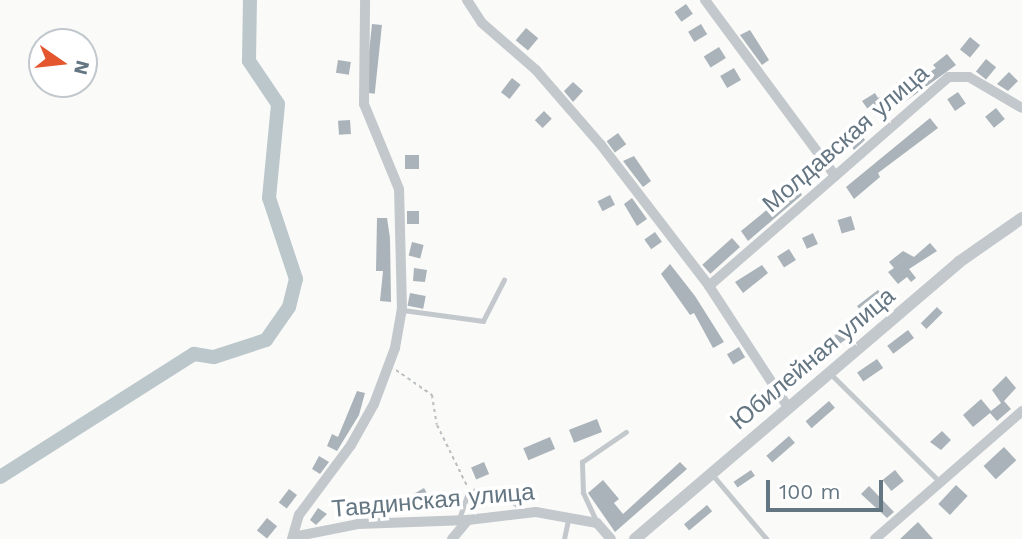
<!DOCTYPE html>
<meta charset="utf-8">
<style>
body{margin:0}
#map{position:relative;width:1022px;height:539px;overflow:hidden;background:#fafaf8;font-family:"Work Sans",sans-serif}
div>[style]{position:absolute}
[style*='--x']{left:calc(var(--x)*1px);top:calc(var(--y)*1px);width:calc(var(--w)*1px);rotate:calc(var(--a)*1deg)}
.river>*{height:14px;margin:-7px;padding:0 7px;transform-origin:7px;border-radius:7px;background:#bbc7cb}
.building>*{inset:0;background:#aab3b9;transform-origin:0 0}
.path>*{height:2px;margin-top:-1px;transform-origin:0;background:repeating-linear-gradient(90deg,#bbbfc2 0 3.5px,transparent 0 7px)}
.service>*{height:4.5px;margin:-2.25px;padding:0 2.25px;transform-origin:2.25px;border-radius:2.25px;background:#c3c8cc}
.minor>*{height:10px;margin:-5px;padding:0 5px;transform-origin:5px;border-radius:5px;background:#c3c8cc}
.tertiary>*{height:12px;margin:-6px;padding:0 6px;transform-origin:6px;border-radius:6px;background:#c3c8cc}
span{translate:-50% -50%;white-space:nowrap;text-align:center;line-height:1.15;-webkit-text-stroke:7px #fff;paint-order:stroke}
.street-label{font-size:24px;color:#657683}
.north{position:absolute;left:28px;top:28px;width:70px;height:70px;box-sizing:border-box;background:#fff;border:2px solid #c1c8cd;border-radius:50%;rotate:104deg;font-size:19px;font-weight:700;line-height:28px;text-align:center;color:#657683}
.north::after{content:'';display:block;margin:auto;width:24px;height:32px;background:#e4572e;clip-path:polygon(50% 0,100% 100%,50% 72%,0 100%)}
.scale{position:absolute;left:766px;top:480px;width:117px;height:32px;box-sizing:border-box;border:4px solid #657683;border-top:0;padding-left:9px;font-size:21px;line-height:24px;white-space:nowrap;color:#657683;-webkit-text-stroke:5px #fff;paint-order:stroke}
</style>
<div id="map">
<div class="river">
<div style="--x:0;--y:477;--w:230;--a:-32.4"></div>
<div style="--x:194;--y:354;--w:20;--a:9"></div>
<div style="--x:214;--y:357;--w:55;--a:-18.1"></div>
<div style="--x:266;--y:340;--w:40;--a:-55.1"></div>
<div style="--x:289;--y:307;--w:29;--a:-76"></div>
<div style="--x:296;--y:279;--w:85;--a:-108.4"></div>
<div style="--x:269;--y:198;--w:94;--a:-84.5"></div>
<div style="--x:278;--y:104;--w:52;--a:-124"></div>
<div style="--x:249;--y:61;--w:61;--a:-89.1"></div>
</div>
<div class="building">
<div style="left:686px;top:4px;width:12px;height:14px;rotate:55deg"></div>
<div style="left:372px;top:24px;width:10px;height:69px;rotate:6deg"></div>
<div style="left:701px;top:24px;width:12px;height:15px;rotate:59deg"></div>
<div style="left:526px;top:28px;width:16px;height:16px;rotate:40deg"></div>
<div style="clip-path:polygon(750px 30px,769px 60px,762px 65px,740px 35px)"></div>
<div style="left:970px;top:37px;width:13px;height:16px;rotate:39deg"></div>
<div style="left:719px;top:47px;width:13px;height:18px;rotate:58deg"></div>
<div style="clip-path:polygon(947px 54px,956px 65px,906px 101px,890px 109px,886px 101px,869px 111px,862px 101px,875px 93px,878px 98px,897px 89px,899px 92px,936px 68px,933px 65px)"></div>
<div style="left:986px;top:59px;width:13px;height:16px;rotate:39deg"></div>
<div style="left:338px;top:60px;width:13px;height:13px;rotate:9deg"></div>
<div style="left:734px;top:68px;width:14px;height:16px;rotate:60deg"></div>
<div style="clip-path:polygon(1009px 72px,1018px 81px,1008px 91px,997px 84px)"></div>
<div style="left:512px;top:78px;width:11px;height:18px;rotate:38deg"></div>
<div style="clip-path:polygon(573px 82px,583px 91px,573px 102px,564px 91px)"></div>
<div style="left:958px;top:92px;width:14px;height:13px;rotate:56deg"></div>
<div style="left:996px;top:108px;width:14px;height:14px;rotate:51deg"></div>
<div style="left:544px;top:111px;width:11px;height:13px;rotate:45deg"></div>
<div style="clip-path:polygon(930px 118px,938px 128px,878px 173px,880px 177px,854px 199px,846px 187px)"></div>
<div style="left:350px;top:120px;width:14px;height:12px;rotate:86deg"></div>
<div style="clip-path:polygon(859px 132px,865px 140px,854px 150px,848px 141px)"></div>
<div style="left:618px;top:133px;width:14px;height:14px;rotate:54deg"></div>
<div style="left:419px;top:155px;width:14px;height:14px;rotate:90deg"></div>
<div style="clip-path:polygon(634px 156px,651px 181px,643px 187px,623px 161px)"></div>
<div style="clip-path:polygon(796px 186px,802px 195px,748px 241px,741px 231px)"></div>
<div style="left:610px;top:195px;width:11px;height:14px;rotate:63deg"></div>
<div style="clip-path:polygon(632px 198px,647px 219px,637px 226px,624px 204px)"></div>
<div style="left:407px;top:211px;width:12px;height:13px"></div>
<div style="left:851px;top:216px;width:14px;height:14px;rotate:73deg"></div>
<div style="clip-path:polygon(377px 218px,387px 218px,390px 238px,391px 302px,380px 301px,383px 271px,376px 271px)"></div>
<div style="left:655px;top:232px;width:12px;height:13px;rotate:55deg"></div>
<div style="left:813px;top:233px;width:12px;height:12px;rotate:66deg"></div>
<div style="left:732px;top:238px;width:12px;height:40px;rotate:48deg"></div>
<div style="left:412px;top:242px;width:12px;height:14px;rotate:14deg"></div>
<div style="clip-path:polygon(930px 243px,937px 251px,909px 269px,916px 278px,911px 282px,907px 277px,898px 284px,888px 272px,894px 268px,889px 262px,903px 251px,914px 257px)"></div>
<div style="left:789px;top:249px;width:13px;height:14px;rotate:58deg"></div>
<div style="clip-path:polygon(670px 264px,695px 296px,724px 342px,713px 348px,694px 313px,690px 315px,661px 274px)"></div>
<div style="clip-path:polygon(762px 265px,768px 273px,743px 293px,735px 282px)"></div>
<div style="clip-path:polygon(414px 268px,427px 270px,425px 282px,413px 281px)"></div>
<div style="clip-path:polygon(878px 290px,889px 303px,864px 315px,857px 306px)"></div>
<div style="left:410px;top:293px;width:16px;height:13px;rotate:11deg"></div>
<div style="left:937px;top:307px;width:8px;height:23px;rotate:45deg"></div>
<div style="left:847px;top:326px;width:10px;height:16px;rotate:53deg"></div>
<div style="left:908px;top:330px;width:10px;height:26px;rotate:53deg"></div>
<div style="left:739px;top:347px;width:12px;height:14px;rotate:59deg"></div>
<div style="left:877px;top:359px;width:11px;height:24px;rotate:56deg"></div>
<div style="clip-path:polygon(1006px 376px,1016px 388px,1004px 401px,1011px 409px,997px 421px,990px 413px,973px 427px,963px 415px,981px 399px,991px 411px,1001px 403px,992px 390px)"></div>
<div style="clip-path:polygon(357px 391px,365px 393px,359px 415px,337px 451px,327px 446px,332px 434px,338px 437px)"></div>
<div style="left:757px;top:397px;width:11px;height:14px;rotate:49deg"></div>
<div style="left:829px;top:401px;width:9px;height:31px;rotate:49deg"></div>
<div style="left:597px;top:419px;width:14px;height:30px;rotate:69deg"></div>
<div style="clip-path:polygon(942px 431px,951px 440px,941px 450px,930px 442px)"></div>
<div style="left:789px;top:436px;width:9px;height:30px;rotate:49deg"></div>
<div style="left:550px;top:437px;width:13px;height:29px;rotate:67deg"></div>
<div style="left:1004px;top:447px;width:18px;height:28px;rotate:47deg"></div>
<div style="clip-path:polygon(319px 456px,329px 462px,320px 474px,312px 469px)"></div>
<div style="left:484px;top:462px;width:13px;height:14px;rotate:67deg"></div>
<div style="clip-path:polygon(680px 462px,687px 469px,615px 532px,588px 493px,603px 480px,619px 499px,614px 503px,623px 514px)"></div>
<div style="left:751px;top:470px;width:7px;height:21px;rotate:56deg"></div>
<div style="left:895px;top:470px;width:14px;height:16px;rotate:51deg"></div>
<div style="left:956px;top:485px;width:16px;height:26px;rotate:43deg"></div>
<div style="clip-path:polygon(869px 486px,894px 512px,887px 518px,861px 494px)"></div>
<div style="left:424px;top:488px;width:14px;height:14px;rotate:60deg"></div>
<div style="left:289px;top:489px;width:10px;height:17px;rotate:37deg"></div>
<div style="left:707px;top:505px;width:8px;height:30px;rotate:50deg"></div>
<div style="clip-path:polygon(318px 508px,327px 514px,316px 525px,310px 520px)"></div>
<div style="left:267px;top:518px;width:13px;height:16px;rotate:39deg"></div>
<div style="clip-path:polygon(918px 522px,933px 539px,900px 539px)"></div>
</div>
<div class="path">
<div style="--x:396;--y:370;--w:44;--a:34.8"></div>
<div style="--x:432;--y:395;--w:30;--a:81"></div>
<div style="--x:437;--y:425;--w:70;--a:63.8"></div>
</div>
<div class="service">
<div style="--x:403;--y:310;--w:81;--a:7.8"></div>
<div style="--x:483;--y:321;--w:46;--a:-62.9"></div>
<div style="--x:830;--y:373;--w:153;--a:44.7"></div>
<div style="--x:712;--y:474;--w:85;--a:49.8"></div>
<div style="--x:459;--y:519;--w:24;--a:-71"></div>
<div style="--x:467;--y:496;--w:9;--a:-36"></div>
<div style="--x:474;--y:491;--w:27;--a:6"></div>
<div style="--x:501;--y:494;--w:32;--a:34"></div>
<div style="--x:597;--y:523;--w:33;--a:-115"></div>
<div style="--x:583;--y:493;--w:31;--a:-92"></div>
<div style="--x:582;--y:462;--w:53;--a:-34.3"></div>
<div style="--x:564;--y:539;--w:19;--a:-78"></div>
</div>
<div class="minor">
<div style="--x:467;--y:0;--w:27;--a:57"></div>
<div style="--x:482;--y:23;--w:72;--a:41"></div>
<div style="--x:536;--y:70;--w:99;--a:49.1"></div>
<div style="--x:601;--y:145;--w:178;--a:52.5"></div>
<div style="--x:709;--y:286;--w:145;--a:56.9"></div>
<div style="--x:705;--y:0;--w:219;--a:53.5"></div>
<div style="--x:709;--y:286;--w:318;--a:-41.1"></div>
<div style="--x:949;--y:77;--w:20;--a:0"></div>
<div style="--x:969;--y:77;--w:61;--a:30.3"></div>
<div style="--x:293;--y:537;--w:66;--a:-11.3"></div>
<div style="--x:358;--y:524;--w:110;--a:-2.1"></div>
<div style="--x:468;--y:520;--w:68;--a:-6.7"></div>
<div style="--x:536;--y:512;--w:62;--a:10.2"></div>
<div style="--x:597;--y:523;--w:21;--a:49"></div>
<div style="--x:292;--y:539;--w:25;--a:-74"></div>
<div style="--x:299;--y:515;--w:87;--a:-53.4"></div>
<div style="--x:351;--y:445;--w:47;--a:-60.7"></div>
<div style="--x:374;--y:404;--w:60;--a:-69.4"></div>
<div style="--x:395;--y:348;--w:39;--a:-80"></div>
<div style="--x:402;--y:310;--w:121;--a:-91.4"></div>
<div style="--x:399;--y:189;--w:92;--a:-112.4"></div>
<div style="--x:364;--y:104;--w:104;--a:-89.4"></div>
<div style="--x:452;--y:539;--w:25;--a:-50"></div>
<div style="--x:875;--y:539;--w:195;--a:-41"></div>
</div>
<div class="tertiary">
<div style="--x:635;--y:539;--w:426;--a:-40.5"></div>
<div style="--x:959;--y:262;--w:77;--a:-34.9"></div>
</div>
<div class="street-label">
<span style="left:846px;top:139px;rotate:-41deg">Молдавская улица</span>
<span style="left:813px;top:359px;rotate:-40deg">Юбилейная улица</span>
<span style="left:433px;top:501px;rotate:-5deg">Тавдинская улица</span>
</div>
<div class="north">N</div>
<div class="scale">100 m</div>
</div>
